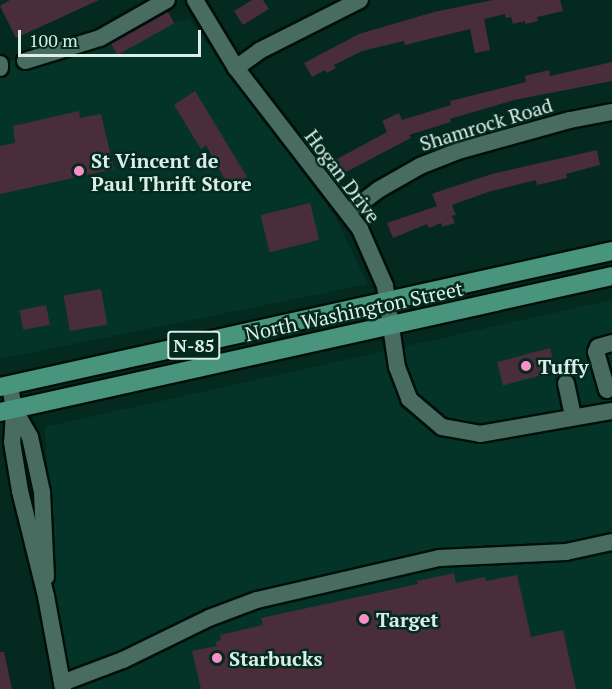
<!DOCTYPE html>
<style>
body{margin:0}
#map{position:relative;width:612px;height:689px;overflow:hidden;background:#04291f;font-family:"PT Serif",serif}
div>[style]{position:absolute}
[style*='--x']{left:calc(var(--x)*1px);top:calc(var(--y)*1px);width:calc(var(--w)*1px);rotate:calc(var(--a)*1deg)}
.built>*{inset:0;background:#043428}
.building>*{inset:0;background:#492d3b;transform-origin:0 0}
.roads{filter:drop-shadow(2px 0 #001009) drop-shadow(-2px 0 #001009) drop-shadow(0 2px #001009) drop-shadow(0 -2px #001009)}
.minor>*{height:16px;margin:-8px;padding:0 8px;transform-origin:8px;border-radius:8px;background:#486c60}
.major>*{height:18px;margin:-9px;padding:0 9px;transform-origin:9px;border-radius:9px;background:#49947d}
.dots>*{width:16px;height:16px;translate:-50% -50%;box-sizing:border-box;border:3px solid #04291f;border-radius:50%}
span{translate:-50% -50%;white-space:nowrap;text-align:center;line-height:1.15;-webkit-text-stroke:5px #04291f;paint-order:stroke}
.shield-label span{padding:2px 4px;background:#04291f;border:2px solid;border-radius:4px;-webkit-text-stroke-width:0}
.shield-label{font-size:18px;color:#daeee6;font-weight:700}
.street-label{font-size:20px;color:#daeee6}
.poi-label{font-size:20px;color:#daeee6;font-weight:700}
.left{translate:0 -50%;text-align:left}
.scale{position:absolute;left:18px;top:30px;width:183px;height:27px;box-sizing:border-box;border:3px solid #daeee6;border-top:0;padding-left:8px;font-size:18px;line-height:21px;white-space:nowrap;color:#daeee6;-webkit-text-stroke:4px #04291f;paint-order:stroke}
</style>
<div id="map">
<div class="built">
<div style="clip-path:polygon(189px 19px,333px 213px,368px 284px,0 359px,0 63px)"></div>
<div style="clip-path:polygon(612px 300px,612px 689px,64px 689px,54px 589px,45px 427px)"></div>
</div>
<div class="building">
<div style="clip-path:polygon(10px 0,99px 0,16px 38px,0 6px)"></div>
<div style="clip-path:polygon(252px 0,263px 0,269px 9px,243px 25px,234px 11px)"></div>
<div style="clip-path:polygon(493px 0,560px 0,563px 11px,537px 17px,538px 21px,525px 24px,525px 21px,513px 24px,511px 17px,506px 18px,505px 14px,484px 19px,490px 50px,475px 53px,470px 29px,405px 45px,404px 41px,362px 51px,334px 65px,336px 68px,327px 73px,325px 70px,312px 77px,304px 63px,359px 34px,434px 12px)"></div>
<div style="left:168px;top:12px;width:13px;height:65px;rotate:61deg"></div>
<div style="clip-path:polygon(612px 62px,612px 81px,514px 100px,450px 119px,451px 122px,409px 135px,411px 138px,344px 173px,337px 159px,387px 132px,382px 121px,399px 113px,402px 120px,451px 105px,450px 101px,526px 82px,525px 76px,549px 70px,550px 76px)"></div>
<div style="clip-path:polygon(195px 91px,247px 177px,230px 189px,206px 145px,201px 149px,174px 105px)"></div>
<div style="clip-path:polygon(79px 111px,80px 118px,101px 114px,114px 169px,0 194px,0 146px,15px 143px,13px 126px)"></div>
<div style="clip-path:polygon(597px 150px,600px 165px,566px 174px,567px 178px,537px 185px,536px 180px,488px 192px,452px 205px,456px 215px,452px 216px,455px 223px,442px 227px,441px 223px,429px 228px,427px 224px,393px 238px,387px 223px,437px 206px,432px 194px,446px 189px,492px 174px)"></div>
<div style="left:310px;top:203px;width:38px;height:51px;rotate:76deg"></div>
<div style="left:101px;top:289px;width:36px;height:38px;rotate:80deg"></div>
<div style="left:46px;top:305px;width:20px;height:27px;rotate:79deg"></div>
<div style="left:550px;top:348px;width:24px;height:55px;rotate:75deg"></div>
<div style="clip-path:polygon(454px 573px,456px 583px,485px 577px,486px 581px,517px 575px,531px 637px,563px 630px,576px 689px,201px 689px,192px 651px,217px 646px,216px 642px,221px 640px,220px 635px,263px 625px,261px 618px,418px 584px,417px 581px)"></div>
<div style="clip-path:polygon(0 652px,4px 652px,12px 689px,0 689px)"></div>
</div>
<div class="roads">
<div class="minor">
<div style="--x:195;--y:0;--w:79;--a:58.9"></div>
<div style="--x:236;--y:68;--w:203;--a:52.4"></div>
<div style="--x:360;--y:229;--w:62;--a:66.3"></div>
<div style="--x:385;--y:286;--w:82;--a:81.6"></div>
<div style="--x:397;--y:367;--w:34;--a:69"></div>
<div style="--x:409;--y:399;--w:43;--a:40.3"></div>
<div style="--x:442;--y:427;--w:39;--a:10"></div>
<div style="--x:480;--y:434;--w:134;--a:-9.9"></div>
<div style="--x:25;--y:61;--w:78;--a:-17"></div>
<div style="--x:100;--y:38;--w:77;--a:-29.6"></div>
<div style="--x:0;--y:64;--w:4;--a:90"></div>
<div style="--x:236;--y:68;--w:29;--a:-36"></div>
<div style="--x:259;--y:51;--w:113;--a:-26.8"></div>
<div style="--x:349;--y:212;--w:36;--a:-37"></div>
<div style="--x:378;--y:190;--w:48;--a:-29.7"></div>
<div style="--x:420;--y:166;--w:41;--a:-21.5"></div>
<div style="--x:458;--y:151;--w:116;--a:-15.5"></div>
<div style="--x:570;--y:120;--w:43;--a:-10.8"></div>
<div style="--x:566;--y:383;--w:34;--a:78"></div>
<div style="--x:10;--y:385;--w:24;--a:81"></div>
<div style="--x:14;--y:409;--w:33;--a:93"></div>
<div style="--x:12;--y:442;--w:50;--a:80.7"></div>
<div style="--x:20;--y:491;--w:108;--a:76.1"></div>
<div style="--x:46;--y:596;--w:95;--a:79.6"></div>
<div style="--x:607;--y:390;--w:40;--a:-106"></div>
<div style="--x:596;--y:352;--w:5;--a:-68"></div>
<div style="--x:598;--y:347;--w:15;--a:-16"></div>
<div style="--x:14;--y:409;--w:32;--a:60"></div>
<div style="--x:30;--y:437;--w:56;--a:77.7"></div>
<div style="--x:42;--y:492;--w:85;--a:87.3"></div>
<div style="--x:62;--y:683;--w:65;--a:-20.7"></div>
<div style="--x:123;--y:660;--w:96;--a:-26"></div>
<div style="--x:209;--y:618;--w:51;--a:-20.6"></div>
<div style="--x:257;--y:600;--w:187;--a:-13"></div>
<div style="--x:439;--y:558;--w:127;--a:-2.7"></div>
<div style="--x:566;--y:552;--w:47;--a:-12.3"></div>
</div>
<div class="major">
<div style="--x:0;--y:387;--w:627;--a:-12.53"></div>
<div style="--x:0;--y:412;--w:627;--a:-12.53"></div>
</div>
</div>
<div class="dots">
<div style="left:79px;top:171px;background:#fa8fc8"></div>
<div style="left:526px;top:366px;background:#fa8fc8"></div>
<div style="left:364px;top:619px;background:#fa8fc8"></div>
<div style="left:217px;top:658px;background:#fa8fc8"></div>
</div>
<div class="shield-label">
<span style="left:194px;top:345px">N-85</span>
</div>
<div class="street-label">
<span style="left:486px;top:124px;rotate:-17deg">Shamrock Road</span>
<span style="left:343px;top:176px;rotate:53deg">Hogan Drive</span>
<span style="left:354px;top:311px;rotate:-12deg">North Washington Street</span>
</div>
<div class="poi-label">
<span class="left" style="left:91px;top:172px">St Vincent de<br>Paul Thrift Store</span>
<span class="left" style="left:538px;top:366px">Tuffy</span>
<span class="left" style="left:376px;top:619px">Target</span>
<span class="left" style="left:229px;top:658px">Starbucks</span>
</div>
<div class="scale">100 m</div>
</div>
